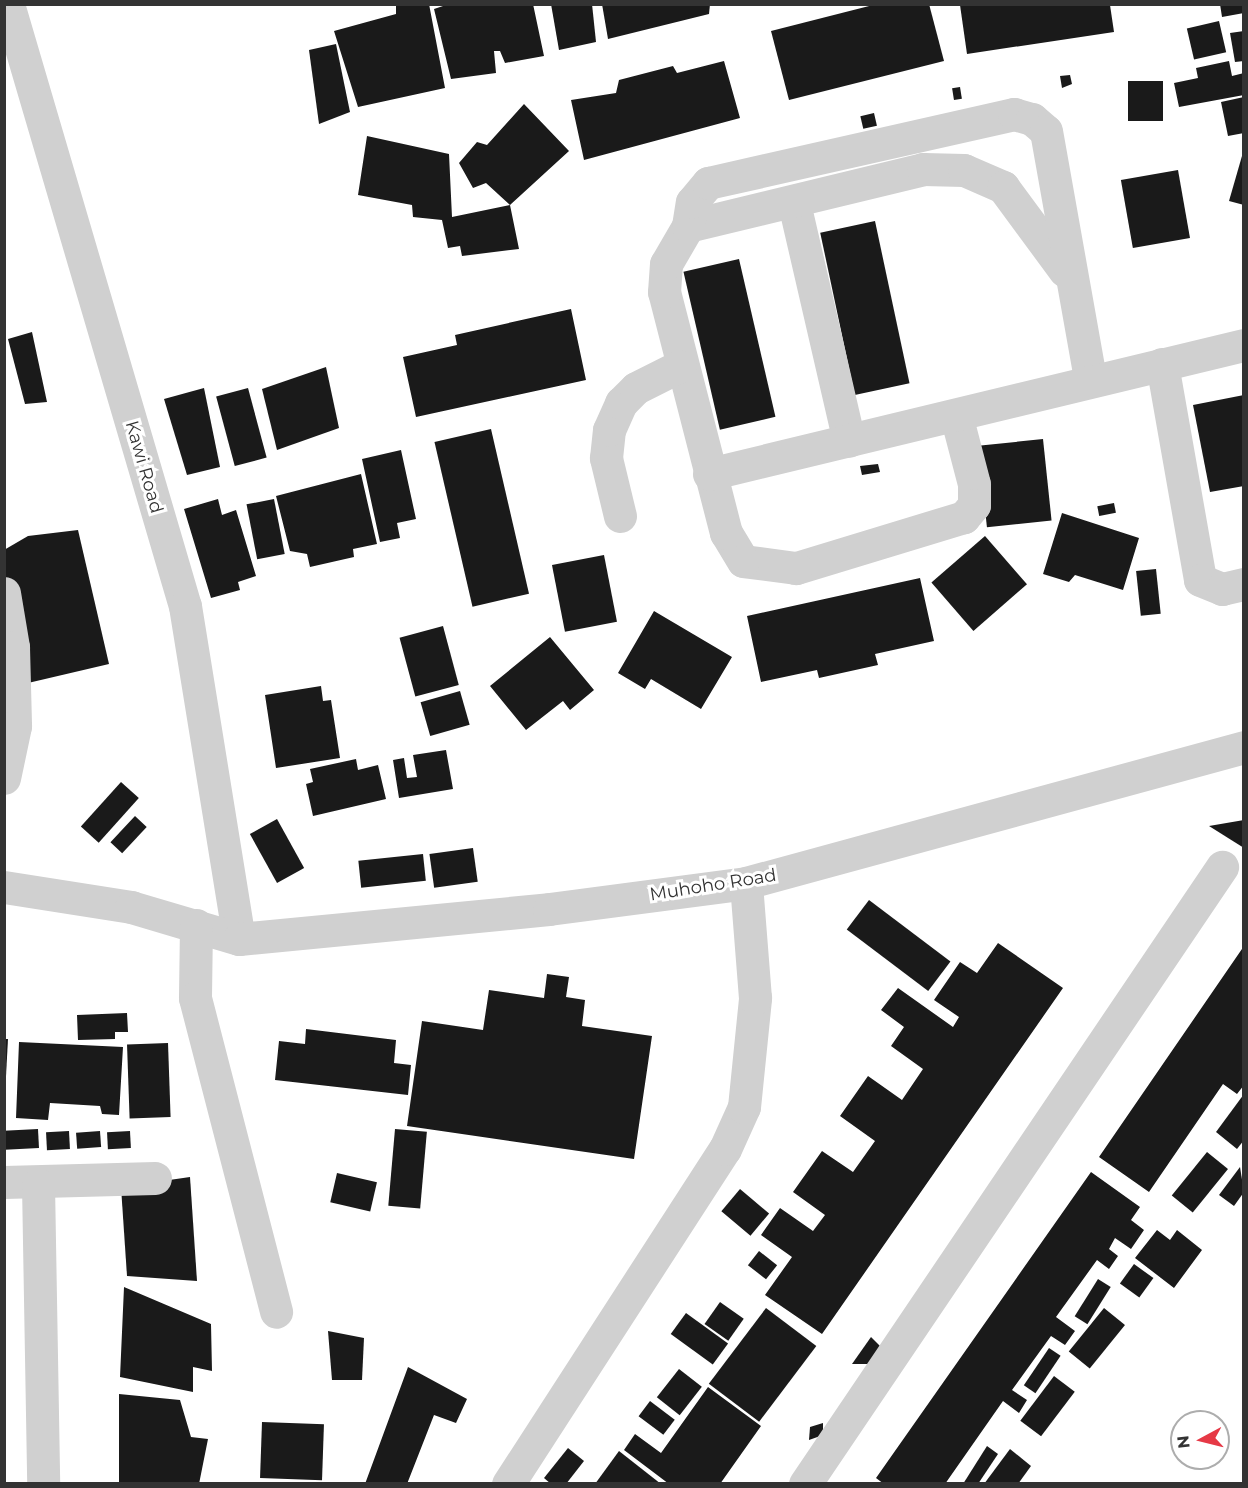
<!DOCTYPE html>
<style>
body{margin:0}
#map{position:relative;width:1248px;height:1488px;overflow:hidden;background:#fff;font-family:Montserrat,sans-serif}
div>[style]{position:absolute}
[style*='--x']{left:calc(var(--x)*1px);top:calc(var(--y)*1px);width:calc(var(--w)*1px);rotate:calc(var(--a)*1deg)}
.building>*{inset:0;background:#1a1a1a;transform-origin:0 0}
.minor>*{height:33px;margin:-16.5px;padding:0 16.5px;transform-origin:16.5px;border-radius:16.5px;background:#d0d0d0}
span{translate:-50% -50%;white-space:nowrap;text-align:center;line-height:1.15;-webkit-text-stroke:6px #fff;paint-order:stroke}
.street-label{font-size:18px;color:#333}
.frame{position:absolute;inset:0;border:6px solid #333;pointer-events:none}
.north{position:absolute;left:1170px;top:1410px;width:60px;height:60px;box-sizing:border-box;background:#fff;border:2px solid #adadad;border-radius:50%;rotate:263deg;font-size:16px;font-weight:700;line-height:24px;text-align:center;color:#333}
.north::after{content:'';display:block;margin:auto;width:21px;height:27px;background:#e63946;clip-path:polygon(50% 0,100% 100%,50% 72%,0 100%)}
</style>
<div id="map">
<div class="building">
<div style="clip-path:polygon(396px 4px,429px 4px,445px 88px,358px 107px,334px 31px,396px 14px)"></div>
<div style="clip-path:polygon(449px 4px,533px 4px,544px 56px,505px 63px,500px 51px,494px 51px,496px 73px,451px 79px,434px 9px)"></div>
<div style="clip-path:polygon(551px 4px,592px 4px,596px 42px,559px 50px)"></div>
<div style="clip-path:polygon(602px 4px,710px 4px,709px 14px,608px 39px)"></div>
<div style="clip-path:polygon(877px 4px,929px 4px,944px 61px,789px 100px,771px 31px)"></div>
<div style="clip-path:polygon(1220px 4px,1243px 4px,1244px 13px,1222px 17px)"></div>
<div style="clip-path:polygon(960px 5px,1110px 5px,1114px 32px,967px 54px)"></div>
<div style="left:1219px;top:21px;width:32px;height:33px;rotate:77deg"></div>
<div style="clip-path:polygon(1244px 31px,1244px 61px,1235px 62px,1230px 33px)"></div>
<div style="clip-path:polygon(336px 44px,350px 112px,319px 124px,309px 50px)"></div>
<div style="clip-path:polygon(724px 61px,740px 118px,584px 160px,571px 100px,616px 93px,619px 80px,673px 66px,677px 73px)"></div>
<div style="clip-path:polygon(1229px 61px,1232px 76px,1244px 73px,1244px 95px,1179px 107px,1174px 83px,1198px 78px,1196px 68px)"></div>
<div style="clip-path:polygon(1070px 75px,1072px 84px,1062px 88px,1060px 76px)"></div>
<div style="left:1128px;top:81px;width:35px;height:40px"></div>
<div style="left:960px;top:87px;width:12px;height:8px;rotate:81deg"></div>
<div style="clip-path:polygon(1244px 97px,1244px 133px,1228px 136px,1221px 102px)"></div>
<div style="clip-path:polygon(524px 104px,569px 151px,510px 205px,486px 183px,473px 188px,459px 163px,477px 142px,487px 145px)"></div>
<div style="left:874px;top:113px;width:13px;height:14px;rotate:77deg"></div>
<div style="clip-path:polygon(367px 136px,449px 154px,452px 217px,510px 205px,519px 249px,462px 256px,460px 246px,448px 248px,442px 220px,413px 217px,412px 205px,358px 195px)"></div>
<div style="clip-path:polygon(1244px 149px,1244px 205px,1229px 201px)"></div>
<div style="left:1178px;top:170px;width:69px;height:58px;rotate:80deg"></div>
<div style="left:875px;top:221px;width:166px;height:56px;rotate:78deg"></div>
<div style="left:739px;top:259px;width:162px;height:57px;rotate:77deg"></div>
<div style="clip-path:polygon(571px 309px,586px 380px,416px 417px,403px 357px,457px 345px,455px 335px)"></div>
<div style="clip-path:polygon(32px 332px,47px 402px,25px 404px,8px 339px)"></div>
<div style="clip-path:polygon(326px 367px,339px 428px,277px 450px,262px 389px)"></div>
<div style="clip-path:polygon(204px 388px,220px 467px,187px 475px,164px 399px)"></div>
<div style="left:248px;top:388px;width:72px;height:33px;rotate:75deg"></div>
<div style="clip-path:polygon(1244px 395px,1244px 486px,1210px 492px,1193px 405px)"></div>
<div style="left:491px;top:429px;width:169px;height:58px;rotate:77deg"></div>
<div style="left:1043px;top:439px;width:82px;height:65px;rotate:84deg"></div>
<div style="clip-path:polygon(401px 450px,416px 519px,397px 523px,400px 538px,380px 542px,362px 459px)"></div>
<div style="clip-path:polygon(878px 464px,880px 472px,862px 475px,860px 466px)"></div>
<div style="clip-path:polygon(361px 474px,377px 544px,353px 549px,354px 557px,310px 567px,307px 554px,290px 551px,276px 496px)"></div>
<div style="clip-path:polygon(218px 499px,222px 515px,236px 510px,256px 576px,238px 582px,240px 590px,211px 598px,184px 509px)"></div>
<div style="left:274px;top:499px;width:56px;height:28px;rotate:79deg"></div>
<div style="left:1114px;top:503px;width:10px;height:17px;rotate:79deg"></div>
<div style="clip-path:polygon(1062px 513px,1139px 538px,1123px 590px,1075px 575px,1069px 582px,1043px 574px)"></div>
<div style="clip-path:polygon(78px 530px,109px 664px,28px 683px,4px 580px,4px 550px,28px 536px)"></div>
<div style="left:985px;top:536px;width:64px;height:71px;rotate:49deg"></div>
<div style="left:604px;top:555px;width:68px;height:53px;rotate:79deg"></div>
<div style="left:1156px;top:569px;width:45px;height:20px;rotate:84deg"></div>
<div style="clip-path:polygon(920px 578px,934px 641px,875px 654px,878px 665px,819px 678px,817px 670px,761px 682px,747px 616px)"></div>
<div style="clip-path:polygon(654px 611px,732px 657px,701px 709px,651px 679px,645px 689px,618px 673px)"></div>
<div style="left:443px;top:626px;width:61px;height:45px;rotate:75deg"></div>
<div style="clip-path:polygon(550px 637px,594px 690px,570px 710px,563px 701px,526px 730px,490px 686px)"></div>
<div style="clip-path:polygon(321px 686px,323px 701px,331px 700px,340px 758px,276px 768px,265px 695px)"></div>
<div style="left:460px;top:691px;width:35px;height:41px;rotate:74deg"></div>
<div style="clip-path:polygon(446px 750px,453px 789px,399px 798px,393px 760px,404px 758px,407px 778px,417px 777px,413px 755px)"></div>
<div style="clip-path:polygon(356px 759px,358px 770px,378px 765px,386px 799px,313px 816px,306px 784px,313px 782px,310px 769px)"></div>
<div style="left:121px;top:782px;width:24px;height:60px;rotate:42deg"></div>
<div style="left:135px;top:816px;width:16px;height:36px;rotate:43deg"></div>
<div style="left:277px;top:819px;width:56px;height:31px;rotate:61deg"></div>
<div style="clip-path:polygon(1244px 820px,1244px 848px,1209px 826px)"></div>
<div style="left:473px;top:848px;width:34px;height:44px;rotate:82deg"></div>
<div style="left:423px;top:854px;width:27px;height:65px;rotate:84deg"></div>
<div style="left:869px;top:900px;width:102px;height:37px;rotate:37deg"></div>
<div style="clip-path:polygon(998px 943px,1063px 988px,822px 1334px,765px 1295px,792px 1257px,761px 1235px,780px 1208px,813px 1231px,825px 1215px,793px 1192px,822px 1151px,853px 1172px,875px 1141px,840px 1116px,868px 1076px,902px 1100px,923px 1069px,891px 1046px,904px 1027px,881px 1010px,898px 988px,953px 1027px,959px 1017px,934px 1000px,960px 962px,977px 973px)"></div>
<div style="clip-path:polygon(1244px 946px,1244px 1085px,1237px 1094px,1223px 1084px,1149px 1192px,1099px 1157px)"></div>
<div style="clip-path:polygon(547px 974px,569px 977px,566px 997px,585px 1000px,582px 1026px,652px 1036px,634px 1159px,407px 1126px,422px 1021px,483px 1030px,489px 990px,544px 998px)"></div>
<div style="clip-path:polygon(127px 1013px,128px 1032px,115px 1032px,115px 1039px,78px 1040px,77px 1015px)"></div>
<div style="clip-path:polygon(306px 1029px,396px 1040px,394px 1063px,411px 1065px,408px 1095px,275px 1080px,279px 1041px,305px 1044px)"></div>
<div style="clip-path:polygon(4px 1039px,8px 1039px,6px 1076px,4px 1076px)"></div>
<div style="clip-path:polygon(19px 1042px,123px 1047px,119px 1115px,102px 1114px,100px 1106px,50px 1103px,48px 1120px,16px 1118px)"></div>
<div style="left:168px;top:1043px;width:74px;height:41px;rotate:88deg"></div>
<div style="clip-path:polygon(1244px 1094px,1244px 1140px,1237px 1149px,1216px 1132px)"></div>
<div style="left:38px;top:1129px;width:19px;height:34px;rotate:87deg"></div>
<div style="left:395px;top:1129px;width:32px;height:77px;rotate:5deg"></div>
<div style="left:69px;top:1131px;width:18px;height:23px;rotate:87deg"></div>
<div style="left:100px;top:1131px;width:16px;height:24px;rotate:86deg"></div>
<div style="left:130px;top:1131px;width:17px;height:23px;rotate:87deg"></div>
<div style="left:1207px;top:1152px;width:27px;height:56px;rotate:39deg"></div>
<div style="clip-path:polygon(1240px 1167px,1244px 1192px,1234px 1206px,1219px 1195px)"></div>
<div style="clip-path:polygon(1091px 1172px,1140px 1207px,1131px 1220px,1144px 1230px,1131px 1249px,1115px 1238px,1109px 1249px,1118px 1256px,1109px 1269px,1097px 1260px,1056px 1317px,1075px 1331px,1065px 1345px,1051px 1336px,1012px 1390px,1027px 1400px,1019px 1413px,1003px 1401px,945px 1484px,884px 1484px,876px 1478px)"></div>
<div style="left:337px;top:1173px;width:41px;height:30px;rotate:13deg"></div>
<div style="clip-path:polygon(190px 1177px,197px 1281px,127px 1276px,121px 1187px)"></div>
<div style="left:740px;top:1189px;width:38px;height:29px;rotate:40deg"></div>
<div style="clip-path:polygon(1157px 1230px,1170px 1240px,1177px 1230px,1202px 1250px,1174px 1288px,1135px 1258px)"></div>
<div style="left:759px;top:1251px;width:23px;height:18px;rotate:38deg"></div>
<div style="left:1134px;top:1264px;width:24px;height:24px;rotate:36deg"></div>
<div style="left:1098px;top:1279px;width:15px;height:44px;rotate:32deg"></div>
<div style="clip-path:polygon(124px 1287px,211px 1324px,212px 1371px,193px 1367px,193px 1392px,120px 1377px)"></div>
<div style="left:720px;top:1302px;width:29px;height:27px;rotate:35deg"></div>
<div style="left:766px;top:1308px;width:63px;height:95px;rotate:37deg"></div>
<div style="left:1104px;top:1308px;width:27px;height:56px;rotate:39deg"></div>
<div style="left:686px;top:1313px;width:52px;height:26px;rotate:36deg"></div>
<div style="clip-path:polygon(328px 1331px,364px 1338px,362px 1380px,332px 1380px)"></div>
<div style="clip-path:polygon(871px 1337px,880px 1346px,874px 1364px,852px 1364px)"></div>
<div style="left:1049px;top:1348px;width:14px;height:45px;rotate:34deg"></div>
<div style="clip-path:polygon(408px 1367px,467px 1399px,456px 1423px,434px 1415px,407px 1484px,365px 1484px)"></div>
<div style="left:679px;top:1369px;width:29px;height:36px;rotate:38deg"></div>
<div style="left:1054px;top:1376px;width:26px;height:56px;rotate:37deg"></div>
<div style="clip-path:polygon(708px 1387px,761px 1426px,720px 1484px,669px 1484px,624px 1450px,635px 1434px,661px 1453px)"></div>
<div style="clip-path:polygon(119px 1394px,180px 1400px,191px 1437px,208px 1439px,199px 1484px,119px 1484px)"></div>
<div style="left:650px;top:1401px;width:31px;height:19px;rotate:37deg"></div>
<div style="left:262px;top:1422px;width:62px;height:56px;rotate:2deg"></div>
<div style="clip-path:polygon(823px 1423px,823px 1435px,809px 1440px,810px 1427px)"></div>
<div style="clip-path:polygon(987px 1446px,998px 1454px,978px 1484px,963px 1484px)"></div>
<div style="clip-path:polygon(568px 1448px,584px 1461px,566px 1484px,551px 1484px,544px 1478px)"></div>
<div style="clip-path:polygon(1010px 1449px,1031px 1466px,1018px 1484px,984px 1484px)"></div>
<div style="clip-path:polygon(619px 1451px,661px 1484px,595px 1484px)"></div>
</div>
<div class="minor">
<div style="--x:8;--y:4;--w:627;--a:73.62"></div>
<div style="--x:185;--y:606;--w:337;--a:80.8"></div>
<div style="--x:794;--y:203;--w:244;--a:77"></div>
<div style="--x:688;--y:226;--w:242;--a:-13.6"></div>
<div style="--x:923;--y:169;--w:41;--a:1.4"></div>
<div style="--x:964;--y:170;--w:43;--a:23.6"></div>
<div style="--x:1003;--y:187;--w:104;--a:53.6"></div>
<div style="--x:1162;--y:364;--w:219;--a:80"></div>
<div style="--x:1200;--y:580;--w:24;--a:22"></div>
<div style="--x:1222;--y:589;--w:23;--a:-13"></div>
<div style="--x:956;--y:415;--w:71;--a:75.4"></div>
<div style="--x:974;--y:484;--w:21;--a:90"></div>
<div style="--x:974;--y:505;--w:16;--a:130"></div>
<div style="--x:964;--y:517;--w:176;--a:163.1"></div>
<div style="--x:796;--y:568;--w:53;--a:-172.5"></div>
<div style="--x:743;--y:561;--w:33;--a:-121"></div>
<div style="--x:726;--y:533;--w:249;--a:-104.4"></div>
<div style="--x:664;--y:292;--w:28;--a:-86"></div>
<div style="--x:666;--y:264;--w:44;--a:-59.9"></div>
<div style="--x:688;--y:226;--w:24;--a:-81"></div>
<div style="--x:692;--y:202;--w:25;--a:-50"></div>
<div style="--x:708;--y:183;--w:314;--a:-12.7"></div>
<div style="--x:1014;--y:114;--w:19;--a:16"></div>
<div style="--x:1032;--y:119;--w:18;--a:41"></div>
<div style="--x:1046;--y:131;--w:252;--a:79.9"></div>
<div style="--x:709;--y:474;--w:550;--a:-13.56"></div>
<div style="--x:620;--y:516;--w:60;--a:-103.6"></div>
<div style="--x:606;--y:458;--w:28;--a:-84"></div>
<div style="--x:609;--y:430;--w:30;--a:-66"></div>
<div style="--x:621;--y:403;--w:21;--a:-45"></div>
<div style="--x:636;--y:388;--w:49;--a:-26.6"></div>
<div style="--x:4;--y:593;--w:55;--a:80.5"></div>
<div style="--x:13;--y:647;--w:79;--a:88.5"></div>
<div style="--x:15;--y:726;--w:53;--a:101.9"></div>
<div style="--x:4;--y:887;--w:129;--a:8.9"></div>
<div style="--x:131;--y:907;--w:113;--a:16.5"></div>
<div style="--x:239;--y:939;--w:311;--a:-5.5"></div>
<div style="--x:549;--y:909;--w:199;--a:-7.5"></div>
<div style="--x:746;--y:883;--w:516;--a:-15.27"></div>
<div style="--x:196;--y:925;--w:73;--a:90.8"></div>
<div style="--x:195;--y:998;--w:324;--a:75.5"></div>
<div style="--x:4;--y:1182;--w:151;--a:-1.5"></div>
<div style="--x:38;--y:1184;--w:300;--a:89"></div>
<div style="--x:508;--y:1484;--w:399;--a:-57.1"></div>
<div style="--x:725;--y:1149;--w:46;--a:-65.7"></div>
<div style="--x:744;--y:1107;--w:110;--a:-84.2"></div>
<div style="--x:755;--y:998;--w:115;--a:-94.5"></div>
<div style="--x:805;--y:1484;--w:745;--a:-55.95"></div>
</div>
<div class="street-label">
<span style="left:144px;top:467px;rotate:74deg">Kawi Road</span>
<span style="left:713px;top:885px;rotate:-9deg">Muhoho Road</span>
</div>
<div class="frame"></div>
<div class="north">N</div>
</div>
